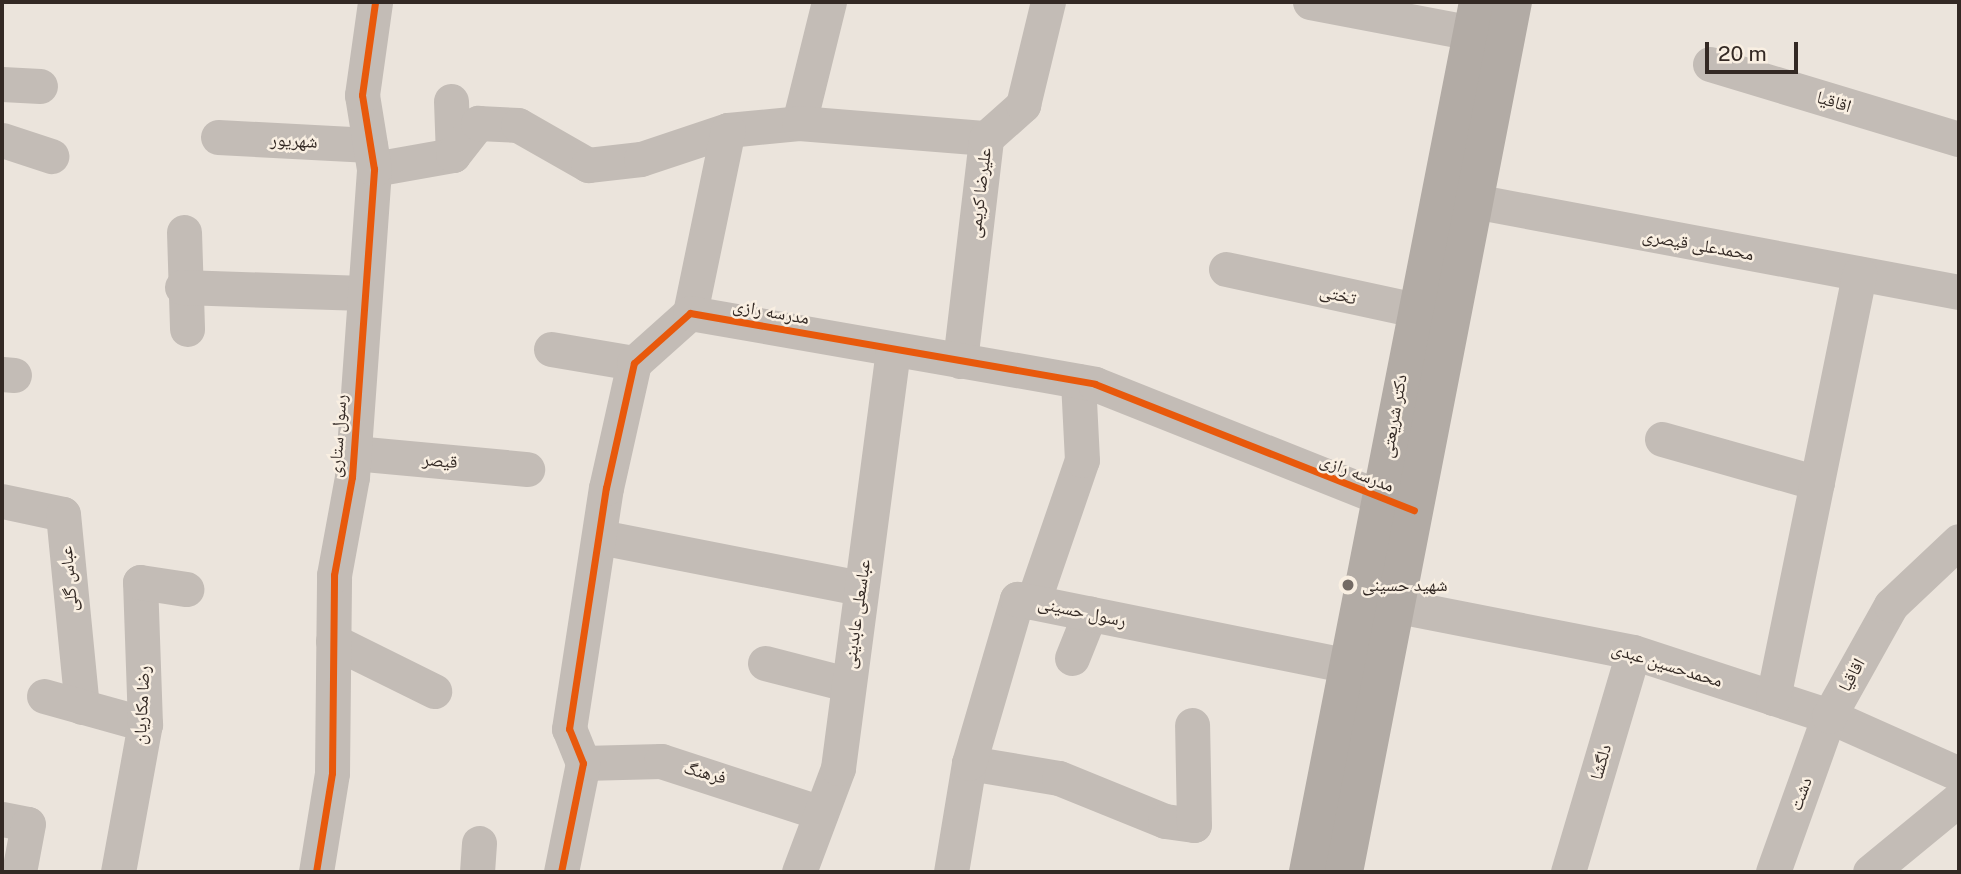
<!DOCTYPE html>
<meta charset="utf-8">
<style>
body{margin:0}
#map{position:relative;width:1961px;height:874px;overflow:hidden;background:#ebe4dc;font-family:"Public Sans","Noto Naskh Arabic",sans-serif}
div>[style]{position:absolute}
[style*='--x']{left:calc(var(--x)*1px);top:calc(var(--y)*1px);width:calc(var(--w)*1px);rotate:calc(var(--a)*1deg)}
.minor>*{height:35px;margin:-17.5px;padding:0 17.5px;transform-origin:17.5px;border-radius:17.5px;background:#c3bcb6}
.major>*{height:38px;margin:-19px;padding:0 19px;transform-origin:19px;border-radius:19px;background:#b2aba5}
.cycleway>*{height:7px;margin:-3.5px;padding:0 3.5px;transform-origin:3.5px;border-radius:3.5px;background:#e8590c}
.dots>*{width:19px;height:19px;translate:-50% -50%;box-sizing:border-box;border:4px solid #f9efe2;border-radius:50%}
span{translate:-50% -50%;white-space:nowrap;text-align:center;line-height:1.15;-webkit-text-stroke:5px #f9efe2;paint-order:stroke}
.street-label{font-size:18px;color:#332924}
.poi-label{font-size:18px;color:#332924}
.left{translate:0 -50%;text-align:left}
.frame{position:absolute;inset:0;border:4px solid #332924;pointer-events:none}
.scale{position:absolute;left:1705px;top:42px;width:93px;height:32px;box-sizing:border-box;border:4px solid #332924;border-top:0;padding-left:9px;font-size:21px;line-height:24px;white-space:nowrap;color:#332924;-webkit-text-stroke:5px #f9efe2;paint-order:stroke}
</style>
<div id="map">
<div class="minor">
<div style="--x:1310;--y:2;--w:191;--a:10.8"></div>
<div style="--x:1710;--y:64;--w:260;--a:16.8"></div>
<div style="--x:2;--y:84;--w:38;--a:3"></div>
<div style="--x:451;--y:101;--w:54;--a:87.9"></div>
<div style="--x:799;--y:123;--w:125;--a:-76.1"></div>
<div style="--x:218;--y:137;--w:152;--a:3"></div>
<div style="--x:2;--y:140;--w:52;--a:18.1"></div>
<div style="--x:374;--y:169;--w:80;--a:-10"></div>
<div style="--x:453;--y:155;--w:41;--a:-52"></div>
<div style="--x:478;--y:123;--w:40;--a:2.9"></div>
<div style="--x:518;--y:125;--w:81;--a:29.7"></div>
<div style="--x:588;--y:165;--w:53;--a:-6.5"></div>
<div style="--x:641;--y:159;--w:92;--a:-18.4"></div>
<div style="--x:728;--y:130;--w:71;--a:-5.6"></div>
<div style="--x:799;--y:123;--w:188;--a:4.6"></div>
<div style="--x:1447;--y:196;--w:521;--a:10.62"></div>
<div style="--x:184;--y:232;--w:97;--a:88.2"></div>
<div style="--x:1226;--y:269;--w:223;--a:12.2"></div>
<div style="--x:182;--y:287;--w:182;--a:1.9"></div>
<div style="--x:690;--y:313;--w:187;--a:-78.3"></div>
<div style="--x:551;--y:349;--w:84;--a:9.6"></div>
<div style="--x:960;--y:361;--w:225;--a:-83.3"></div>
<div style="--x:986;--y:138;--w:50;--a:-41.7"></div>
<div style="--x:1023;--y:105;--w:106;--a:-76.4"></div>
<div style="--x:2;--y:374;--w:12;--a:5"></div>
<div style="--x:1662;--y:439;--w:161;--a:15.8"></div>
<div style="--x:354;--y:453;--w:174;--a:5.3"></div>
<div style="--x:2;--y:501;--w:62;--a:12"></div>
<div style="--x:63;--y:514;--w:194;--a:84.4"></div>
<div style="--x:600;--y:537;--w:265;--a:11.1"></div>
<div style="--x:1368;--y:600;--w:270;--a:11.1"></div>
<div style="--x:1633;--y:652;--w:206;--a:18.1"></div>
<div style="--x:1829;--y:716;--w:142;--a:24"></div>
<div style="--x:1033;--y:602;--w:150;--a:-71"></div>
<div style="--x:1082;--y:460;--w:79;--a:-92.9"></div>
<div style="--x:333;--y:641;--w:113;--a:26.3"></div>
<div style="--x:1072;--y:658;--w:48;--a:-68.2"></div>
<div style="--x:765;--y:663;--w:85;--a:14.4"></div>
<div style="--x:44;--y:696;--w:105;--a:15.5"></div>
<div style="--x:1773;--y:698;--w:433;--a:-78.5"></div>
<div style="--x:583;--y:763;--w:78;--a:-1.5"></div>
<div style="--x:661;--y:761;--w:168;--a:18"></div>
<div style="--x:969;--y:763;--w:91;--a:9.5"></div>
<div style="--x:1059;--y:778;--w:114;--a:22.1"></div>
<div style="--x:1165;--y:821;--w:29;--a:8"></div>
<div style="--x:1194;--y:825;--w:100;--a:-91.1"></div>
<div style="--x:2;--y:819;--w:26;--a:11"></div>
<div style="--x:28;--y:824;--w:49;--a:100.6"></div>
<div style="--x:118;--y:872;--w:150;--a:-79.7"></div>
<div style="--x:145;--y:724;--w:142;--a:-92"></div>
<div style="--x:140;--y:582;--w:47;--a:8.7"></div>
<div style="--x:316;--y:872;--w:100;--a:-80.8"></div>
<div style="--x:332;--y:773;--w:198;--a:-89.4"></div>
<div style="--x:334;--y:575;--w:100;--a:-79.6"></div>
<div style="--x:352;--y:477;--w:309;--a:-85.9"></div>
<div style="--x:374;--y:169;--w:75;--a:-99.2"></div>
<div style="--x:362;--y:95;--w:94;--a:-82"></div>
<div style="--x:477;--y:872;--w:29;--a:-86"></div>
<div style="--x:561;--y:872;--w:111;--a:-78.6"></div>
<div style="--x:583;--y:763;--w:37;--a:-112"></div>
<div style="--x:569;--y:729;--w:244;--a:-81.3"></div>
<div style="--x:606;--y:488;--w:128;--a:-77.4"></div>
<div style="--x:634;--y:363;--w:75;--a:-41.8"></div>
<div style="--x:690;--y:313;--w:411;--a:9.9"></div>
<div style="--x:1095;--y:384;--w:336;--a:21.7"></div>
<div style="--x:799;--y:872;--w:111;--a:-69.4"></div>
<div style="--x:838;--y:768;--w:421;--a:-82.5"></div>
<div style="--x:951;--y:872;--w:110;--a:-80.6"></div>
<div style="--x:969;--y:763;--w:171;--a:-73.7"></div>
<div style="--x:1017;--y:599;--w:365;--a:11.4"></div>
<div style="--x:1568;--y:872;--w:229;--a:-73.5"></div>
<div style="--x:1773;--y:872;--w:166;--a:-70.3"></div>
<div style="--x:1829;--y:716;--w:127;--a:-60.8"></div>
<div style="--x:1891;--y:605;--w:93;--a:-43.3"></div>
<div style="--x:1870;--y:872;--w:115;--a:-39.4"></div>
</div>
<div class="major">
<div style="--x:1308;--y:872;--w:886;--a:-78.94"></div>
<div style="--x:1344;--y:872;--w:886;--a:-79.01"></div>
</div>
<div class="cycleway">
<div style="--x:316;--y:872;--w:100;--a:-80.8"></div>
<div style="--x:332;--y:773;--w:198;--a:-89.4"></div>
<div style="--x:334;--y:575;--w:100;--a:-79.6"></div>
<div style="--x:352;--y:477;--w:309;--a:-85.9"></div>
<div style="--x:374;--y:169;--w:75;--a:-99.2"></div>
<div style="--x:362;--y:95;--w:94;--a:-82"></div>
<div style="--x:561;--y:872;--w:111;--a:-78.6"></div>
<div style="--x:583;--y:763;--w:37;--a:-112"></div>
<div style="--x:569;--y:729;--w:244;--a:-81.3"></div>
<div style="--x:606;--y:488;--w:128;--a:-77.4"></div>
<div style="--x:634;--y:363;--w:75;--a:-41.8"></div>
<div style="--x:690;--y:313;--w:411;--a:9.9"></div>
<div style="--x:1095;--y:384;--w:343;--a:21.6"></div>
</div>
<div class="dots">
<div style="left:1348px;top:585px;background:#736a64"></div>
</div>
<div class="street-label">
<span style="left:1834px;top:102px;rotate:17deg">اقاقیا</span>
<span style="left:294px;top:141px;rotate:3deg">شهریور</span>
<span style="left:980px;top:193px;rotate:-83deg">علیرضا کریمی</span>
<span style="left:1698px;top:245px;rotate:10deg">محمدعلی قیصری</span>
<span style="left:1338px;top:295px;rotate:13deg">تختی</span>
<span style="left:771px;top:312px;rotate:10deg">مدرسه رازی</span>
<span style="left:1394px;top:416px;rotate:-80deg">دکتر شریعتی</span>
<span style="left:338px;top:436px;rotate:-86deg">رسول ستاری</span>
<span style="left:440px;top:461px;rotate:5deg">قیصر</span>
<span style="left:1357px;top:473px;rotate:21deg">مدرسه رازی</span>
<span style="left:69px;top:579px;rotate:-95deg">عباس گلی</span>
<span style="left:1082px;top:612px;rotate:12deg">رسول حسینی</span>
<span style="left:857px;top:614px;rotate:-82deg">عباسعلی عابدینی</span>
<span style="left:1667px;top:665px;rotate:17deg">محمدحسین عبدی</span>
<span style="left:1852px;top:675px;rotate:-61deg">اقاقیا</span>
<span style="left:142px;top:705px;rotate:-87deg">رضا مکاریان</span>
<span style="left:1601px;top:762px;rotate:-74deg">دلگشا</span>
<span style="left:705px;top:773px;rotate:15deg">فرهنگ</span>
<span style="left:1801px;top:794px;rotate:-70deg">دشت</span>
</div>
<div class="poi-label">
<span class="left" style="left:1362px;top:585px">شهید حسینی</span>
</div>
<div class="frame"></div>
<div class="scale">20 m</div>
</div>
